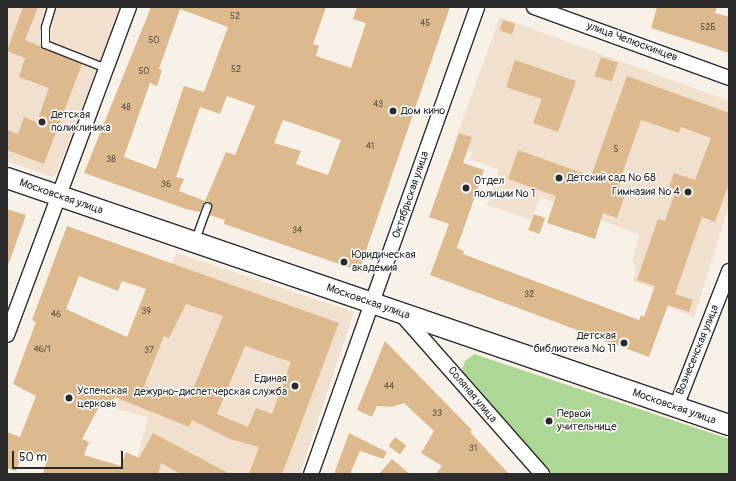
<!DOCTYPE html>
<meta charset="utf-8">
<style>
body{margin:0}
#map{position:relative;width:736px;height:481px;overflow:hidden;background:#f8f1e8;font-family:Pangolin,sans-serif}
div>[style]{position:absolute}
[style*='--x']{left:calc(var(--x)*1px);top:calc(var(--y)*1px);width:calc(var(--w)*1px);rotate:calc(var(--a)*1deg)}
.built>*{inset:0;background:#f0e0cd}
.green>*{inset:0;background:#add795}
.building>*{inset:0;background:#dcba8e;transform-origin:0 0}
.roads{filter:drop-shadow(1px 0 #2b2b2b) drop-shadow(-1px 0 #2b2b2b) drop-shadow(0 1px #2b2b2b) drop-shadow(0 -1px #2b2b2b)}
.service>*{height:7px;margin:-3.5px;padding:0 3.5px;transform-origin:3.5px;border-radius:3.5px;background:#fff}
.minor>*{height:14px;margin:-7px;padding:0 7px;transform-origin:7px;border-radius:7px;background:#fff}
.secondary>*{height:20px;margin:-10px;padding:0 10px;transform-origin:10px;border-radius:10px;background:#fff}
.dots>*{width:11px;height:11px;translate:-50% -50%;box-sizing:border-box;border:2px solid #fff;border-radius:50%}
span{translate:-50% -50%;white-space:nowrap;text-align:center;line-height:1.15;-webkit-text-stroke:3px #fff;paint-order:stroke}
.number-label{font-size:9px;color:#574f44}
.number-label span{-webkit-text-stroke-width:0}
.street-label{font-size:11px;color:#2b2b2b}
.poi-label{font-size:11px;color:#2b2b2b}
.left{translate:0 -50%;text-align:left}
.right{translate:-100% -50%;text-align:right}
.frame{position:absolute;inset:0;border:8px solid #2b2b2b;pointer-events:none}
.scale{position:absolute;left:12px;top:451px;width:111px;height:18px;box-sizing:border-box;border:2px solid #2b2b2b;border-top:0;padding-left:5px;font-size:12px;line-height:14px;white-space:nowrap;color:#2b2b2b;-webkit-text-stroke:3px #fff;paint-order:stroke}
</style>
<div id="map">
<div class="built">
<div style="clip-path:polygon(7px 7px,121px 7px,57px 173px,52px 177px,7px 161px)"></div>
<div style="clip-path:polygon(500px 17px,729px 101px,729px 206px,694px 317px,650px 300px,653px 288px,633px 281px,636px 270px,632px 260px,640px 235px,540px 197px,531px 220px,487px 205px,499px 170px,470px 159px,472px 152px,453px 146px)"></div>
<div style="clip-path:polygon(176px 253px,354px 312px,300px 474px,133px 474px,148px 417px,113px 408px,135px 364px)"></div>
</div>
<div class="green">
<div style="clip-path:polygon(474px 354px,729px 439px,729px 474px,551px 474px,461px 371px,465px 361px)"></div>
</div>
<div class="building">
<div style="clip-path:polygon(23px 7px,38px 7px,25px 40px,82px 64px,44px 164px,7px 150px,7px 130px,18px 134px,24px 117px,37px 122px,49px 88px,19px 77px,25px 58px,7px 51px)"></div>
<div style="clip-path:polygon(evenodd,151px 7px,326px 7px,313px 44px,319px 46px,316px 56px,351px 68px,366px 23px,353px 19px,357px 7px,450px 7px,359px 271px,224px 224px,225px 220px,209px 215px,212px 206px,208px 201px,204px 202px,200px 212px,186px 209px,84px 173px,151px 7px,180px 9px,228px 27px,204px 92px,184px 86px,156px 169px,124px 157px,150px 83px,157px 86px,162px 70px,159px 69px,180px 9px,151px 7px,227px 96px,255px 106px,235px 155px,226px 152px,205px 201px,179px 191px,184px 179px,176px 177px,200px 107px,220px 114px,227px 96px,151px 7px,283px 120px,341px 140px,328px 175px,296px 164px,301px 151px,274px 143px,283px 120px)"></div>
<div style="clip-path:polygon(657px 7px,717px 7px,715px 13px,729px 17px,729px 53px,651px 28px)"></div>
<div style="left:503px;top:20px;width:13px;height:11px;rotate:18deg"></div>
<div style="left:601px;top:57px;width:18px;height:20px;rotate:19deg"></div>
<div style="clip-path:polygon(515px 60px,576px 81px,558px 132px,533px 123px,542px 99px,506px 87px)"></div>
<div style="clip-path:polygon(627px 76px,729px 113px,729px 184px,715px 222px,702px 217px,675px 294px,693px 300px,689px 312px,668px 305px,649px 357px,430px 275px,449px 224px,429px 217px,459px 133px,472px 137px,463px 163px,484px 170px,457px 248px,464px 251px,463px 254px,639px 320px,641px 315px,644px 317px,655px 286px,637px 280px,658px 219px,665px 221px,676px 190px,669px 187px,674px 173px,695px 180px,711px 138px,681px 127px,679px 133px,641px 120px,618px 186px,627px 189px,617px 218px,603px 213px,595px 239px,547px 223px,556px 196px,508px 179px,518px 150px,591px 176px)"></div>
<div style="clip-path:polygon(7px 209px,26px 215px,9px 263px,7px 263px)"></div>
<div style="left:534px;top:214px;width:12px;height:17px;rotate:20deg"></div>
<div style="clip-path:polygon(evenodd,67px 226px,339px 323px,282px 474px,249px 474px,259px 447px,230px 439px,192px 420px,189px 427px,115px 397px,110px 407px,100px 405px,82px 439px,89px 442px,84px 455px,121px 466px,126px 452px,139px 458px,153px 433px,230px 474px,181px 474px,161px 463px,158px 474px,43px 474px,47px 460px,23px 451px,16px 471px,7px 468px,7px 432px,20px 437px,36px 396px,13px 384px,36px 322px,32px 320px,67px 226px,79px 276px,118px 291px,122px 281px,146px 289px,127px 337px,66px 309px,79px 276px,67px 226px,186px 304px,223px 316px,189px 399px,144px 386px,164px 336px,169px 338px,186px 304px,67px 226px,245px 346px,291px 362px,272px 414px,256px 408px,248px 427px,217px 414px,245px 346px)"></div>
<div style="clip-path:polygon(385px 341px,472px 430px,470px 432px,509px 474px,436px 474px,442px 466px,421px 453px,434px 431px,404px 403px,392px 407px,377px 406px,372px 417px,357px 410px)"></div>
<div style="clip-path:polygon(349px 433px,387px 452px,383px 459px,360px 451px,350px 474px,334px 474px)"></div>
<div style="left:395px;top:437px;width:14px;height:11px;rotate:36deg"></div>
<div style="clip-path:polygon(392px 459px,410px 474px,379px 474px)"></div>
</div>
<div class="roads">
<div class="service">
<div style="--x:51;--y:7;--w:21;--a:107"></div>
<div style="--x:45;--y:27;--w:17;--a:90"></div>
<div style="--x:45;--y:44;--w:66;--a:21.5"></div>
<div style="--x:194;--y:242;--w:38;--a:-70"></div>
</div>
<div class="minor">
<div style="--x:534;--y:7;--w:208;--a:20"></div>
<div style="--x:402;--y:315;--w:212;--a:48.6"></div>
<div style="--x:7;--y:335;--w:350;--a:-69.6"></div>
<div style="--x:676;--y:407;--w:146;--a:-68.7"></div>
<div style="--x:311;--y:474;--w:496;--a:-70.4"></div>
</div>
<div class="secondary">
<div style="--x:7;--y:178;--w:763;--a:18.89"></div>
</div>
</div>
<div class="dots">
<div style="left:393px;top:111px;background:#2b2b2b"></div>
<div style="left:42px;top:122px;background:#2b2b2b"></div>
<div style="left:559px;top:178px;background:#2b2b2b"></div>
<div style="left:466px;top:188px;background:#2b2b2b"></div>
<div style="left:688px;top:192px;background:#2b2b2b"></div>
<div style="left:344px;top:262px;background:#2b2b2b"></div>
<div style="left:624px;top:343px;background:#2b2b2b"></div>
<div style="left:295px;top:386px;background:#2b2b2b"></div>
<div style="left:69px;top:398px;background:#2b2b2b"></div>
<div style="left:549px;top:421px;background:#2b2b2b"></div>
</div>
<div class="number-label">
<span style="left:235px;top:17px">52</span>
<span style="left:425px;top:24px">45</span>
<span style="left:708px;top:28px">52Б</span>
<span style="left:154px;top:41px">50</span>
<span style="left:236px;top:70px">52</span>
<span style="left:144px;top:72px">50</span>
<span style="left:378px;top:105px">43</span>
<span style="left:126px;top:108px">48</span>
<span style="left:370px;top:147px">41</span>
<span style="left:616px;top:150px">5</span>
<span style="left:111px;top:160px">38</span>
<span style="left:166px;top:185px">36</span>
<span style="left:297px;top:231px">34</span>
<span style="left:529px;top:295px">32</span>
<span style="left:146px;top:312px">39</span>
<span style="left:56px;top:315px">46</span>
<span style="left:42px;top:350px">46/1</span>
<span style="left:149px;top:351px">37</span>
<span style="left:389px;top:387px">44</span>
<span style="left:437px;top:414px">33</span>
<span style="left:473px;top:449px">31</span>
</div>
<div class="street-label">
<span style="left:632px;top:42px;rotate:20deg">улица Челюскинцев</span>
<span style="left:411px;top:195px;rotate:-71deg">Октябрьская улица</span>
<span style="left:61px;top:197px;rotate:19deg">Московская улица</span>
<span style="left:368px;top:302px;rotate:19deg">Московская улица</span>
<span style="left:698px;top:350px;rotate:-68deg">Вознесенская улица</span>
<span style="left:472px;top:395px;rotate:50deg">Соляная улица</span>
<span style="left:674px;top:407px;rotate:19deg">Московская улица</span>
</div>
<div class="poi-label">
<span class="left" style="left:401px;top:111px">Дом кино</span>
<span class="left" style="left:51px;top:122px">Детская<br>поликлиника</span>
<span class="left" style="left:567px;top:178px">Детский сад № 68</span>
<span class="left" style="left:474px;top:188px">Отдел<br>полиции № 1</span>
<span class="right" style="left:680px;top:192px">Гимназия № 4</span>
<span class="left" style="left:352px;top:262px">Юридическая<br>академия</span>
<span class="right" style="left:616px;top:343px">Детская<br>библиотека № 11</span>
<span class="right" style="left:287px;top:386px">Единая<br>дежурно-диспетчерская служба</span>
<span class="left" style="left:77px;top:398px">Успенская<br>церковь</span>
<span class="left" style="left:557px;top:421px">Первой<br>учительнице</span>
</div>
<div class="frame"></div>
<div class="scale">50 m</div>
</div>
